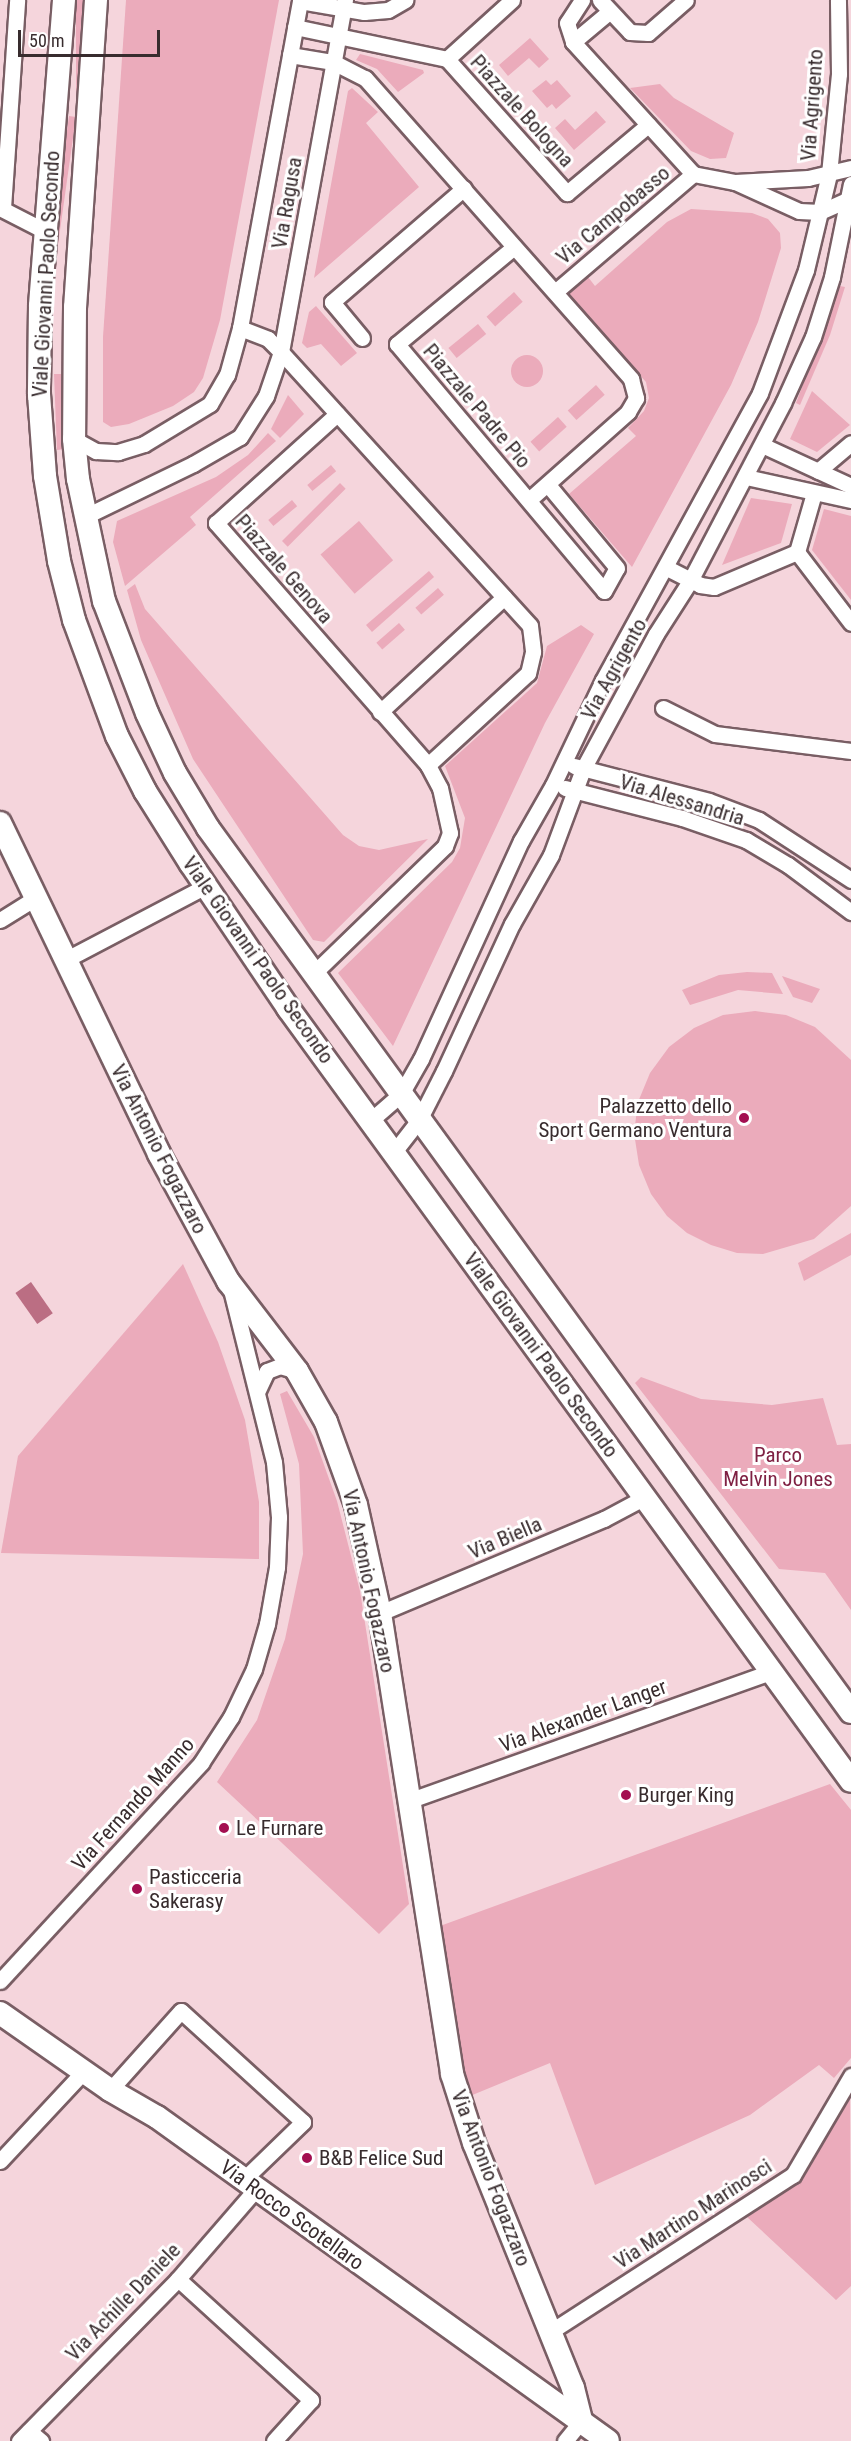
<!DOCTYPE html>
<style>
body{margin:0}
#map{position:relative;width:851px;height:2441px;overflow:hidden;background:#f5d5dc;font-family:"Roboto Condensed",sans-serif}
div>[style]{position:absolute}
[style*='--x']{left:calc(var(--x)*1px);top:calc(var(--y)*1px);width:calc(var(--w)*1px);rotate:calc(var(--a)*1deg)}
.green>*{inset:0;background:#ebabbb;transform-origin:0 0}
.round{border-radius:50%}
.water>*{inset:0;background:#bb6e83;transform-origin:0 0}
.roads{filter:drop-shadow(2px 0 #795e64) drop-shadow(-2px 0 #795e64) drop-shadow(0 2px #795e64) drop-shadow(0 -2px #795e64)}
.street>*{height:15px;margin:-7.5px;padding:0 7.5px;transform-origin:7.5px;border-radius:7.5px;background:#fff}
.secondary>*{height:22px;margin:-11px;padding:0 11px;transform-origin:11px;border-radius:11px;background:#fff}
.dots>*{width:16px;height:16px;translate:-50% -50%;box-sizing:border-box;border:3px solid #fff;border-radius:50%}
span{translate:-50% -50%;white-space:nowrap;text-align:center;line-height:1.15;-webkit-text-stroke:6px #fff;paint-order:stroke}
.street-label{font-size:21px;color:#382c2e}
.poi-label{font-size:21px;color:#382c2e}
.right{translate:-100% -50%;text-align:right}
.left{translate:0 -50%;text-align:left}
.park-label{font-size:21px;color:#7f2143}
.scale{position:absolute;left:18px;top:30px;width:142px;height:27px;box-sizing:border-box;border:3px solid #382c2e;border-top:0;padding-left:8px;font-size:18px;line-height:21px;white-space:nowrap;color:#382c2e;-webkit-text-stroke:4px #fff;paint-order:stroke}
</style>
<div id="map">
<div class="green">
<div style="left:76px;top:0;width:8px;height:107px"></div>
<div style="clip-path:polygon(126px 0,279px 0,220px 320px,203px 378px,194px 392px,173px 406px,129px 424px,111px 427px,103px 422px,103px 337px)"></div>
<div style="clip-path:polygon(530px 38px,549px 59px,539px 68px,529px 58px,508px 76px,499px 65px)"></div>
<div style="clip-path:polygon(360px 54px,423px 70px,424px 73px,398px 92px,377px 69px,356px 60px)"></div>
<div style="clip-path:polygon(546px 80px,551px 85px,557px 80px,571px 96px,556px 109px,552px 104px,547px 108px,532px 91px)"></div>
<div style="clip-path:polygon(660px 84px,674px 98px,734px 133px,726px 158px,710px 159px,691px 151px,630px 88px)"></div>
<div style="clip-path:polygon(352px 88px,378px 112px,366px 123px,419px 187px,314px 278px,348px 91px)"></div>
<div style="clip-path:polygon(596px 111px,606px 122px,574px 150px,555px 128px,565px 119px,575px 130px)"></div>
<div style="left:69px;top:116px;width:7px;height:243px;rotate:8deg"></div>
<div style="clip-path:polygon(691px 209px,752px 213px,768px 219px,780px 233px,781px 248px,758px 322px,731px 385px,632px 567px,569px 494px,636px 436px,628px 428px,644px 411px,649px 398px,646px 382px,568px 295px,588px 277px,595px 286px,667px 222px)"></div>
<div style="clip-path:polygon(840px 286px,845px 287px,830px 335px,800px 405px,796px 403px)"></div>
<div style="left:514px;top:292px;width:13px;height:37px;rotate:48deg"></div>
<div style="clip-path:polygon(316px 306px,357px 353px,341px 366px,321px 344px,307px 348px,302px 343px,309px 312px)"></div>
<div style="left:478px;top:324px;width:13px;height:38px;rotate:51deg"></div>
<div class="round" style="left:511px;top:355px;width:32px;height:32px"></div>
<div style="clip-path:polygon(54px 374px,61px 374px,65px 449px,57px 450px)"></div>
<div style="left:596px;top:385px;width:13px;height:38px;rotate:48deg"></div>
<div style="clip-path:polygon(812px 391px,850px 425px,817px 452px,790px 439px)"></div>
<div style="clip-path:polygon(288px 395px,304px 414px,280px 438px,271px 429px)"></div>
<div style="left:558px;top:417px;width:13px;height:37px;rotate:48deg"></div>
<div style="clip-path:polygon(268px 433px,276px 441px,190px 517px,196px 525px,125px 586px,113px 542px,117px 521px,216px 477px,248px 455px)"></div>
<div style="left:331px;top:465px;width:8px;height:31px;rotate:50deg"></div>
<div style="left:340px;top:483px;width:8px;height:82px;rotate:45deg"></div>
<div style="clip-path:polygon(751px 498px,792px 504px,781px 543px,722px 565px)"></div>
<div style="left:292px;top:500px;width:8px;height:31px;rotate:50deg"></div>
<div style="clip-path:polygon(824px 509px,851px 516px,851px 600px,812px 550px)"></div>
<div style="left:359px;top:521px;width:52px;height:51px;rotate:49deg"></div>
<div style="clip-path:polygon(429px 571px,434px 577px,372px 632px,366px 625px)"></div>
<div style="clip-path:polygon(135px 584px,145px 609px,343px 835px,359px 846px,379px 850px,428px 839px,324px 942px,313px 940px,193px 759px,141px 640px,127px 590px)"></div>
<div style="left:438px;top:588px;width:9px;height:30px;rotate:49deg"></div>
<div style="left:399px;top:623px;width:9px;height:30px;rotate:49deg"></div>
<div style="clip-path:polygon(581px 625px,594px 634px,545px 723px,393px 1046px,338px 973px,452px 862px,460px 848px,465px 818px,445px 766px,537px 683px,547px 646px)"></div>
<div style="clip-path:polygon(747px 972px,772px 973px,783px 994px,738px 990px,690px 1005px,682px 990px,719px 975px)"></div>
<div style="clip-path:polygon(782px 976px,820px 989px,812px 1003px,793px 997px)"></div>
<div style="clip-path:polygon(755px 1011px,786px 1015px,815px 1027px,851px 1060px,851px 1206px,814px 1239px,763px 1254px,737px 1253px,711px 1245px,687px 1233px,667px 1216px,651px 1194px,639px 1165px,634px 1133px,638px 1102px,650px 1073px,669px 1047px,694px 1028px,723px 1015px)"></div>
<div style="clip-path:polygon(851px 1233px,851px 1255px,804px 1281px,798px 1263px)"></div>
<div style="clip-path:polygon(183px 1264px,218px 1342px,245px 1420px,259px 1502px,259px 1559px,1px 1553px,18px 1456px)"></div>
<div style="clip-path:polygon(641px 1377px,701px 1399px,772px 1405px,823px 1398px,837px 1445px,851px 1444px,851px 1610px,825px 1573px,779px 1569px,635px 1383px)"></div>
<div style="clip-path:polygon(287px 1391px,314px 1437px,337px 1501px,360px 1591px,409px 1904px,379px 1934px,217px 1782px,257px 1720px,285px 1639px,303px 1554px,299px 1464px,280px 1394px)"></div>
<div style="clip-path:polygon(830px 1784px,851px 1810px,851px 2058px,834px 2078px,819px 2065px,750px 2115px,595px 2185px,550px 2063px,470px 2096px,456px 2038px,440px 1926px)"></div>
<div style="clip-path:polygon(850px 2097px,851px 2286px,836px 2300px,747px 2217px,795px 2184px)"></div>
</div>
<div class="water">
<div style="left:31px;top:1282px;width:38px;height:19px;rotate:55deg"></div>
</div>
<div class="roads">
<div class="street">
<div style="--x:512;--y:0;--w:88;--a:137.8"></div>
<div style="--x:447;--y:59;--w:180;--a:48.2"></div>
<div style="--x:567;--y:193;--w:106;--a:-40"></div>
<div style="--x:582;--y:0;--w:27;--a:123"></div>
<div style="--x:567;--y:23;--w:20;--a:72"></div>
<div style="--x:573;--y:42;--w:178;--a:47.7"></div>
<div style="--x:600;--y:0;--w:44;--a:46.8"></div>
<div style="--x:630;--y:32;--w:18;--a:3"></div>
<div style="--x:648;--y:33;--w:50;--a:-41"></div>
<div style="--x:300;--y:1;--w:65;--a:9.8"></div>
<div style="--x:364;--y:12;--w:24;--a:-5"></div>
<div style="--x:388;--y:10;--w:20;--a:-30"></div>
<div style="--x:295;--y:27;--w:155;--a:11.9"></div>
<div style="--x:573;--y:42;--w:48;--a:-40"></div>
<div style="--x:290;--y:55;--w:44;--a:9.2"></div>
<div style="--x:333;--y:62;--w:36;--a:27"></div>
<div style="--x:365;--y:78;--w:402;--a:48.5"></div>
<div style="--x:631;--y:379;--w:20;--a:75"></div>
<div style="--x:636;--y:398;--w:16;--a:120"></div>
<div style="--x:628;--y:412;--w:132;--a:138.4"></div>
<div style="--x:735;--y:182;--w:73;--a:-3.1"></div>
<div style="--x:808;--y:178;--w:44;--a:-13.1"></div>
<div style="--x:0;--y:208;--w:51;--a:27.1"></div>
<div style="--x:3;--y:208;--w:208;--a:-86.1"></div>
<div style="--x:514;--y:247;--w:152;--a:140.3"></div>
<div style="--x:397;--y:344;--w:322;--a:50"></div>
<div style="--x:604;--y:591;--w:26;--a:-61"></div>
<div style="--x:617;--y:568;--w:108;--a:-129.7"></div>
<div style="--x:555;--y:292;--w:182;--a:-40.5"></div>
<div style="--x:693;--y:174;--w:43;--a:10.8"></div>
<div style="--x:735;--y:182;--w:70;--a:24.4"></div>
<div style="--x:799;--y:211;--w:21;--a:3"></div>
<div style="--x:820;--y:212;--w:34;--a:-24"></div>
<div style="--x:240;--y:328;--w:30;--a:21"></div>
<div style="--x:268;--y:339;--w:18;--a:45"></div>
<div style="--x:281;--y:352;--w:370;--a:47.7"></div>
<div style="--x:530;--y:626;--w:26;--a:83"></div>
<div style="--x:533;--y:652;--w:22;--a:103"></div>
<div style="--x:528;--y:673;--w:136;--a:137.4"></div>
<div style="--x:362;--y:338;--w:47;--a:-129.8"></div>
<div style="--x:332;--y:302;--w:174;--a:-40.8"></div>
<div style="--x:74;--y:439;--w:25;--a:29"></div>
<div style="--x:96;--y:451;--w:22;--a:3"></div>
<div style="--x:118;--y:452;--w:27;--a:-17"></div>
<div style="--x:144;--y:444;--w:77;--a:-31.2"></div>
<div style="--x:210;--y:404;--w:34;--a:-60"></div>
<div style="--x:227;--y:375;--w:49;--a:-74.5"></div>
<div style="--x:240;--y:328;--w:333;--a:-79.6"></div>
<div style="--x:762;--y:445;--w:98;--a:24.7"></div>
<div style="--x:818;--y:471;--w:43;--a:-40.3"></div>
<div style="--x:746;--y:477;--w:107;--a:12.4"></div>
<div style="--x:814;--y:493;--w:61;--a:106.1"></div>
<div style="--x:797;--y:552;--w:89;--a:52.7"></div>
<div style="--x:86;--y:516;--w:119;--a:-25.9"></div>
<div style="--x:193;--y:464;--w:54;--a:-29.9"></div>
<div style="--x:240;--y:437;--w:49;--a:-57.6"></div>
<div style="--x:266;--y:396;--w:46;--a:-71.2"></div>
<div style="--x:281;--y:352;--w:358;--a:-79.7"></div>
<div style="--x:667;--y:568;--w:37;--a:27"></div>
<div style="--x:700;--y:585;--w:14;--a:8"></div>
<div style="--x:714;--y:587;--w:90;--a:-22.9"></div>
<div style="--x:663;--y:708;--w:58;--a:26.6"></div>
<div style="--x:715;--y:734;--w:137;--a:7.1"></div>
<div style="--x:380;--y:712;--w:169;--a:-42.8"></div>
<div style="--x:574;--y:766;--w:139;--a:14.5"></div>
<div style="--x:709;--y:801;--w:53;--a:20.8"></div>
<div style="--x:759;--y:820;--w:110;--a:33.1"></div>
<div style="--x:565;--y:788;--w:121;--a:14.4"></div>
<div style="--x:682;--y:818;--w:68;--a:19"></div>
<div style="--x:746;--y:840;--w:49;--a:30.8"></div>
<div style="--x:788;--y:865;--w:79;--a:36.7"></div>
<div style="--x:0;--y:920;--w:39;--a:-32"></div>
<div style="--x:63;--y:961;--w:161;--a:-27.7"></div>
<div style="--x:315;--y:972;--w:181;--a:-44.1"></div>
<div style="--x:445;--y:846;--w:14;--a:-69"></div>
<div style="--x:450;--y:833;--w:46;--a:-102.5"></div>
<div style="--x:440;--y:788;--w:26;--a:-118"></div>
<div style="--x:428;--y:765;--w:322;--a:-131.2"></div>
<div style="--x:216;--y:523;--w:163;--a:-42"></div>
<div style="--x:371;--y:1120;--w:40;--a:-41"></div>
<div style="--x:401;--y:1094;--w:40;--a:-60.3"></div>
<div style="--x:421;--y:1059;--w:240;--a:-65.4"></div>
<div style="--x:521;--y:841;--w:64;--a:-60.3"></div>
<div style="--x:553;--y:785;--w:116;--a:-64.5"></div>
<div style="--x:603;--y:680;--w:327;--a:-61.3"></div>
<div style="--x:760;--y:393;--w:131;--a:-69.5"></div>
<div style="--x:806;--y:270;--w:99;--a:-76.5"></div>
<div style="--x:829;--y:174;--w:100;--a:-84.3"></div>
<div style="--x:839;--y:74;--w:74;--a:-90.8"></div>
<div style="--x:394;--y:1152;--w:41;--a:-52"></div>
<div style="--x:419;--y:1120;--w:55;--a:-63"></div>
<div style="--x:444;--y:1071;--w:162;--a:-65.2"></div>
<div style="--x:512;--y:924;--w:79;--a:-60.5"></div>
<div style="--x:551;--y:855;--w:92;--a:-69.6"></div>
<div style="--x:583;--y:769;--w:153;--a:-61.6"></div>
<div style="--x:656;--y:634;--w:63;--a:-57.3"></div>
<div style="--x:690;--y:581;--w:201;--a:-62.4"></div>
<div style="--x:783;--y:403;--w:72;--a:-65.6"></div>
<div style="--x:813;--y:337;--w:63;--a:-72.4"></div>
<div style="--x:832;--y:277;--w:95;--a:-78.5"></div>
<div style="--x:258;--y:1390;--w:21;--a:-65"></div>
<div style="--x:267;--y:1371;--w:14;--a:-21"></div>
<div style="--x:280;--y:1366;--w:18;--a:16"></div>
<div style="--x:380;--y:1613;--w:243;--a:-22.8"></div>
<div style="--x:604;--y:1519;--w:47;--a:-28.2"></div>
<div style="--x:408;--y:1801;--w:385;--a:-19.6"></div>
<div style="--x:0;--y:1981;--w:297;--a:-47.3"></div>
<div style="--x:201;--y:1763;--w:55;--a:-56.9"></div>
<div style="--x:231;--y:1717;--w:53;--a:-64.4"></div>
<div style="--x:254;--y:1669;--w:47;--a:-73.9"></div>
<div style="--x:267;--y:1624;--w:58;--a:-80"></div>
<div style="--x:277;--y:1567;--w:50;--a:-87.7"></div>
<div style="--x:279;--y:1517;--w:55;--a:-95.2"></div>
<div style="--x:274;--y:1462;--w:174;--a:-104"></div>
<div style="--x:110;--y:2090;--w:106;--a:-48.1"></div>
<div style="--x:181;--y:2011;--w:165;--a:42.3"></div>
<div style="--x:303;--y:2122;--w:85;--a:136"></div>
<div style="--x:0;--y:2161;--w:123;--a:-47"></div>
<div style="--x:178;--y:2279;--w:180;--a:42.3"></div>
<div style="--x:311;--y:2400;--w:55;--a:132.1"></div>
<div style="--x:550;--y:2332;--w:289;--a:-32.9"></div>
<div style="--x:793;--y:2175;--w:115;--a:-59.6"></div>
<div style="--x:29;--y:2431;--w:16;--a:40"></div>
<div style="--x:19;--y:2441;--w:227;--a:-45.5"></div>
<div style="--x:178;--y:2279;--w:118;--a:-49.1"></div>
<div style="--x:565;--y:2441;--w:26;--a:-51"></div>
</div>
<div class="secondary">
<div style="--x:64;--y:0;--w:307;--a:94.5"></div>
<div style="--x:40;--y:306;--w:88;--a:90.7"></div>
<div style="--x:39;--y:394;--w:82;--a:85.8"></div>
<div style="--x:45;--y:476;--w:86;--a:80.6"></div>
<div style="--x:59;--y:561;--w:61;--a:75.7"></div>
<div style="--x:74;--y:620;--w:124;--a:69.7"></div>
<div style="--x:117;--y:736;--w:62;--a:63"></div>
<div style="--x:145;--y:791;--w:86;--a:57.8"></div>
<div style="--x:191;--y:864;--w:174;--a:56"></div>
<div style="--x:288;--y:1008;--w:956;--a:53.93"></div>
<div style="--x:96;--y:0;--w:308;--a:93.9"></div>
<div style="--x:75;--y:307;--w:132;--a:90.4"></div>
<div style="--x:74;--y:439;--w:40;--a:84.3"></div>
<div style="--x:78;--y:479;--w:125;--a:78"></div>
<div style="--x:104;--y:601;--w:120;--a:69"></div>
<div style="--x:147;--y:713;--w:66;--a:65"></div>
<div style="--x:175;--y:773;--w:64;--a:59"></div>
<div style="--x:208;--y:828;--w:1093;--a:53.97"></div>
<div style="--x:0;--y:823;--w:367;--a:64.3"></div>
<div style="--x:159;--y:1154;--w:145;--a:61.5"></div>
<div style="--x:228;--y:1281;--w:113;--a:52.5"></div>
<div style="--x:297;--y:1371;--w:59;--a:60.4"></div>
<div style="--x:326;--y:1422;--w:88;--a:70.1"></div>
<div style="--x:356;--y:1505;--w:111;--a:77.5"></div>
<div style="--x:380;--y:1613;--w:467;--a:81.1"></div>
<div style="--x:452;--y:2074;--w:72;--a:72.3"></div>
<div style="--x:474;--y:2143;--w:264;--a:68"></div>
<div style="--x:573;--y:2388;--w:34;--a:76"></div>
<div style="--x:0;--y:2013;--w:134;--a:35"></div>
<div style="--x:110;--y:2090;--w:54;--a:29.9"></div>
<div style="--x:157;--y:2117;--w:555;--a:35.69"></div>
</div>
</div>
<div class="dots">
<div style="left:744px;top:1118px;background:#a30f51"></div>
<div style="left:626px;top:1795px;background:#a30f51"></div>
<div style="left:224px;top:1828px;background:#a30f51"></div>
<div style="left:137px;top:1889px;background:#a30f51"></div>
<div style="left:307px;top:2158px;background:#a30f51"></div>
</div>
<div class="street-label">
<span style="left:812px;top:105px;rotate:-86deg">Via Agrigento</span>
<span style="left:522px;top:111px;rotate:48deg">Piazzale Bologna</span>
<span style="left:287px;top:203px;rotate:-80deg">Via Ragusa</span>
<span style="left:613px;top:215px;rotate:-40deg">Via Campobasso</span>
<span style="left:46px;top:274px;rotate:-87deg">Viale Giovanni Paolo Secondo</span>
<span style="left:477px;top:406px;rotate:50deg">Piazzale Padre Pio</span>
<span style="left:284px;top:569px;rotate:49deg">Piazzale Genova</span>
<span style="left:614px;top:669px;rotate:-61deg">Via Agrigento</span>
<span style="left:682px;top:800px;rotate:17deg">Via Alessandria</span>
<span style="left:258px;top:960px;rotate:55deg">Viale Giovanni Paolo Secondo</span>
<span style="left:159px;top:1149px;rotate:63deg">Via Antonio Fogazzaro</span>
<span style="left:541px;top:1355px;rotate:54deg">Viale Giovanni Paolo Secondo</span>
<span style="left:505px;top:1538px;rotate:-23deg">Via Biella</span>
<span style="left:369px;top:1581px;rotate:78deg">Via Antonio Fogazzaro</span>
<span style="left:583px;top:1716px;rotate:-20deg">Via Alexander Langer</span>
<span style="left:133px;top:1804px;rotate:-48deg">Via Fernando Manno</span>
<span style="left:491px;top:2178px;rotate:69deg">Via Antonio Fogazzaro</span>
<span style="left:693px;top:2214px;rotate:-33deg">Via Martino Marinosci</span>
<span style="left:292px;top:2215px;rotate:36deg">Via Rocco Scotellaro</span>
<span style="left:123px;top:2302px;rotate:-46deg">Via Achille Daniele</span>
</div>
<div class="poi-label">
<span class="right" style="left:732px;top:1118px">Palazzetto dello<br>Sport Germano Ventura</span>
<span class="left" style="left:638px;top:1795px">Burger King</span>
<span class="left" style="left:236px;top:1828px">Le Furnare</span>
<span class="left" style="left:149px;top:1889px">Pasticceria<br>Sakerasy</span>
<span class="left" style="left:319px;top:2158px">B&amp;B Felice Sud</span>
</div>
<div class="park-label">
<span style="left:778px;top:1467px">Parco<br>Melvin Jones</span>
</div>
<div class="scale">50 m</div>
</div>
